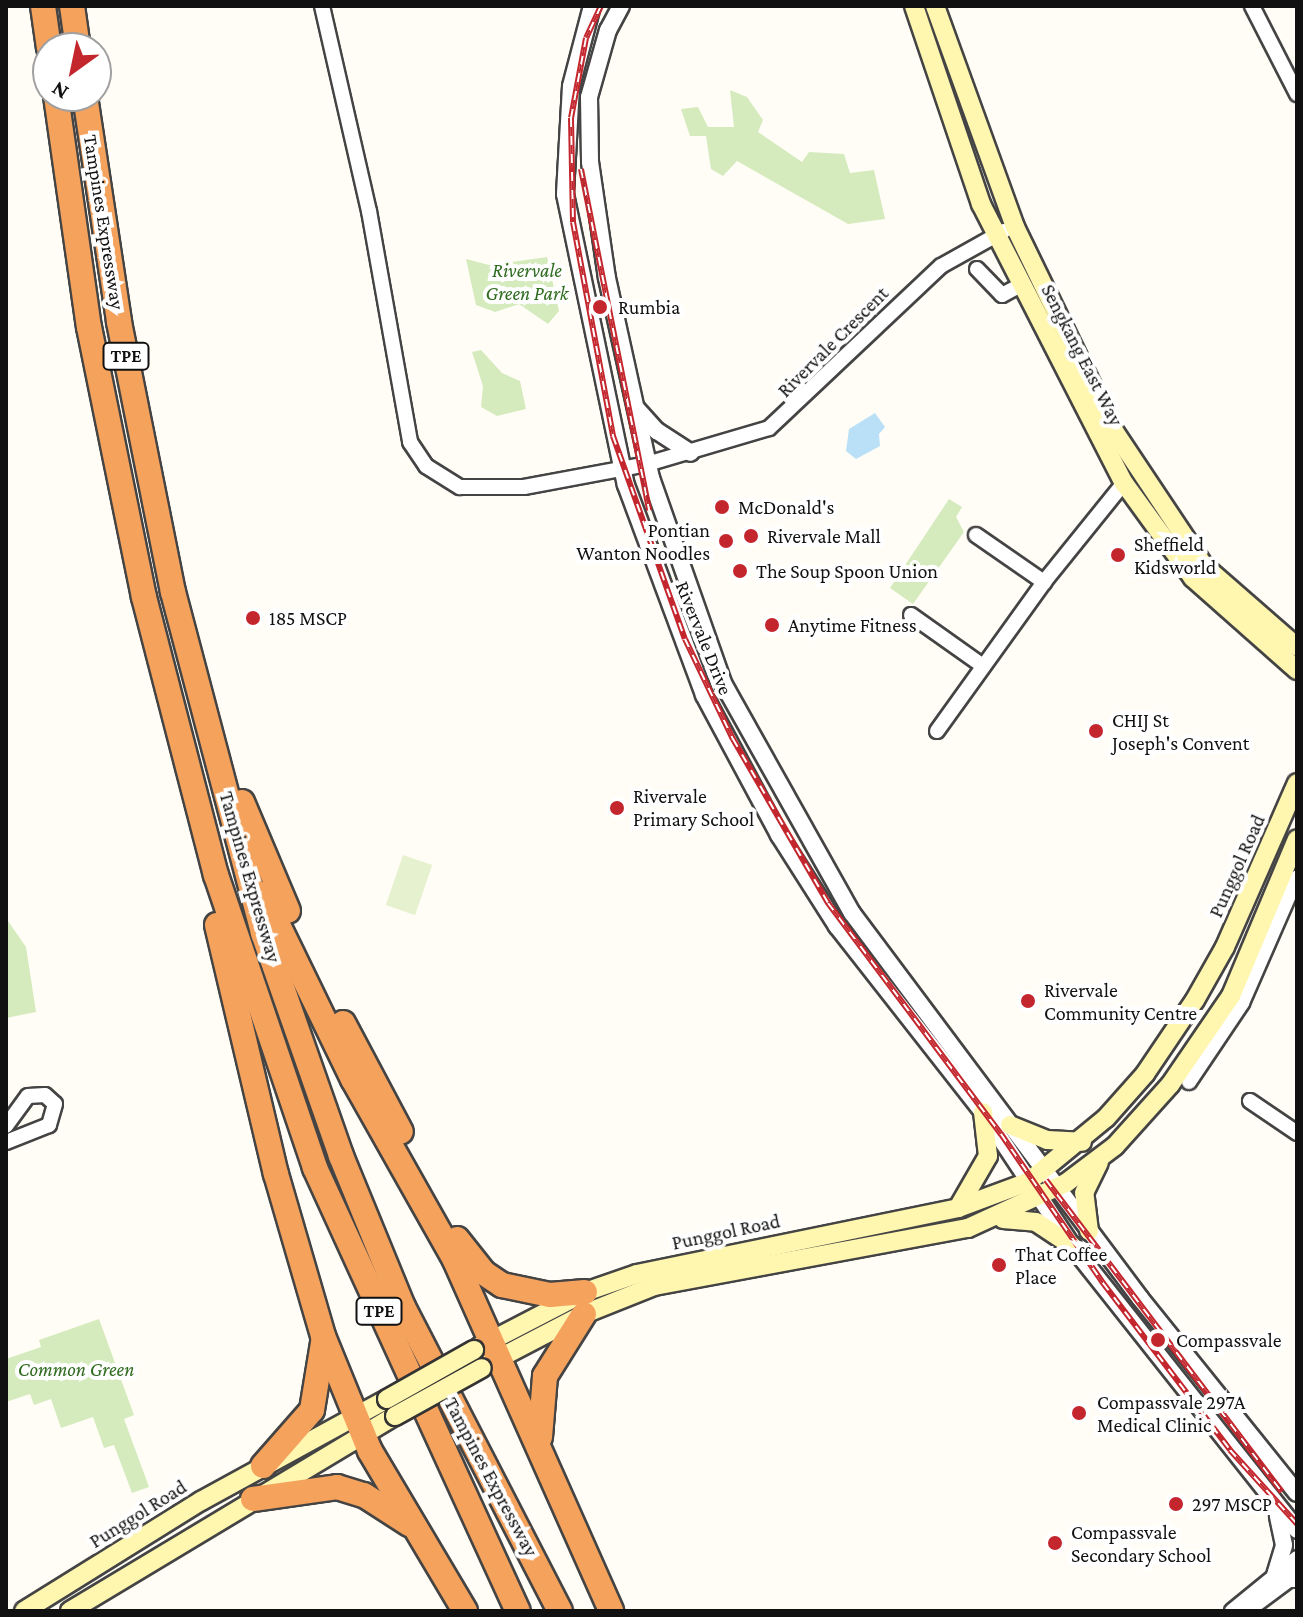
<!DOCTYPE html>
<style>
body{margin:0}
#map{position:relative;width:1303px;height:1617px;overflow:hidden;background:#fffdf5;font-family:"Crimson Pro",serif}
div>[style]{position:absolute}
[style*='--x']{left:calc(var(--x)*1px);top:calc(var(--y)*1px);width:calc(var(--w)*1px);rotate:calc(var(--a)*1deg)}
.green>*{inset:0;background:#d5ebbd}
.pitch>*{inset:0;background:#e6f2cf;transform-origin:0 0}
.water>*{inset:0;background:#b9e0f7}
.roads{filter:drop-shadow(2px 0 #444) drop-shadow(-2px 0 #444) drop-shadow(0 2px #444) drop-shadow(0 -2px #444)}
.minor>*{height:14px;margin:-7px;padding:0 7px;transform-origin:7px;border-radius:7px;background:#fff}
.tertiary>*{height:16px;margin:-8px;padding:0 8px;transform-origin:8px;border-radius:8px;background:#fff}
.secondary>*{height:18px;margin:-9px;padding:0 9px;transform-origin:9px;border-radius:9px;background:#fff6b0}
.motorway>*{height:24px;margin:-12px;padding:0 12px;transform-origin:12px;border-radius:12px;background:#f5a25d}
.rail>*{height:6px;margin-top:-3px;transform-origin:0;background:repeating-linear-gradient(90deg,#fff 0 9px,#c4262e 0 18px);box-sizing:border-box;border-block:2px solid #c4262e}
.bridges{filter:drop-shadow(2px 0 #333) drop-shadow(-2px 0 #333) drop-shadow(0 2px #333) drop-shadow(0 -2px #333)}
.secondary-bridge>*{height:18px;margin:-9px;padding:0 9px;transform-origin:9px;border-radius:9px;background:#fff6b0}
.dots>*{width:22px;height:22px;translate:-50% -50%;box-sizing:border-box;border:4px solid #fff;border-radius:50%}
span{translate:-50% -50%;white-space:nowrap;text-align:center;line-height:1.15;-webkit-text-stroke:8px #fff;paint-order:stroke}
.shield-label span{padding:2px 6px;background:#fff;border:2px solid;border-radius:6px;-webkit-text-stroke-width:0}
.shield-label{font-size:18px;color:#111;font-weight:700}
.street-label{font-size:20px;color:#111}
.park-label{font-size:20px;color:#2f6b1f;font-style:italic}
.poi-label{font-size:20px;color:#111}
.left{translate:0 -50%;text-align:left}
.right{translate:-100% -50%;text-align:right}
.frame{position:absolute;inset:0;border:8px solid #111;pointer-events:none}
.north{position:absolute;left:32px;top:32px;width:80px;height:80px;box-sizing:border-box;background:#fff;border:2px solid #a0a0a0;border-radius:50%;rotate:213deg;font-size:22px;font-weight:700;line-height:32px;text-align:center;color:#111}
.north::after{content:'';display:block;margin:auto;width:28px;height:36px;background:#c4262e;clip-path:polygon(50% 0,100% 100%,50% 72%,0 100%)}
</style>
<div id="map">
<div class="green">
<div style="clip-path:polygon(730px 90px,747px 97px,763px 120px,758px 132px,802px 162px,809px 152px,844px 154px,850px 173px,874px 170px,885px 219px,848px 224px,737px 161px,723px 176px,711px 169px,706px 136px,690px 136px,681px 109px,698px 107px,708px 127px,734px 127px)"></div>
<div style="clip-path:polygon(547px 257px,559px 311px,548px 324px,519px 304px,495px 312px,476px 305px,466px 259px,489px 265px)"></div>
<div style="clip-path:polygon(481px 350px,502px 373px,520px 381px,526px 409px,497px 416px,481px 407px,483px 386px,472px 352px)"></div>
<div style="clip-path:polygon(949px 499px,962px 507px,956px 517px,964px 532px,913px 604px,890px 588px)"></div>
<div style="clip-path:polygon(6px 918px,26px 947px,36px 1012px,6px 1018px)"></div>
<div style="clip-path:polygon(99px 1319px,134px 1415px,124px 1419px,149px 1487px,132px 1493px,114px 1445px,104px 1448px,93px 1417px,61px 1428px,51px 1399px,34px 1405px,30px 1394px,6px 1402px,6px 1359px,41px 1347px,39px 1340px)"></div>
</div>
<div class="pitch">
<div style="left:403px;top:855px;width:31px;height:53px;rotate:19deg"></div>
</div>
<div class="water">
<div style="clip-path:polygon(875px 413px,885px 427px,879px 434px,880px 446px,856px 459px,846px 451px,849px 429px)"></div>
</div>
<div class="roads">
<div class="minor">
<div style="--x:322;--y:6;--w:210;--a:77.1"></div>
<div style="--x:369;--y:211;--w:235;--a:79.9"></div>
<div style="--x:410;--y:442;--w:29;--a:56"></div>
<div style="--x:426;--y:466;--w:40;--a:32"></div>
<div style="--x:460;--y:487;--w:64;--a:0"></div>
<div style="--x:524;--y:487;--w:125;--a:-10.6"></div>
<div style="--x:647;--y:464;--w:127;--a:-16.4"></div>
<div style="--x:769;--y:428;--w:236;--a:-43.3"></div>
<div style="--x:941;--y:266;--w:72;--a:-29.1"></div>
<div style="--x:1252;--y:6;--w:99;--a:62.9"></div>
<div style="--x:977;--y:269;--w:36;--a:46"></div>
<div style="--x:1002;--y:295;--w:21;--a:-28"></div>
<div style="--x:976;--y:535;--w:83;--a:34.7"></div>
<div style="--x:911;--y:615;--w:88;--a:35.3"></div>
<div style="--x:937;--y:731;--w:183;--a:-54.3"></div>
<div style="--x:1044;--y:582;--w:127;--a:-51.1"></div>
<div style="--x:1189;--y:1082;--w:95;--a:-56.1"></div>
<div style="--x:1242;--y:1003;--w:137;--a:-66.4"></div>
<div style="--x:1250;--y:1101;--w:57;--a:34.2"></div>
<div style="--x:6;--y:1126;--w:37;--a:-54"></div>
<div style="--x:28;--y:1096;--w:17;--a:-3"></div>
<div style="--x:45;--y:1095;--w:13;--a:42"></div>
<div style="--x:55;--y:1104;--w:22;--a:106"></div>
<div style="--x:49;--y:1125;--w:46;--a:158.4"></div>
<div style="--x:1232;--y:1611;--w:84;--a:-39.2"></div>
<div style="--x:1247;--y:1611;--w:62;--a:-36.5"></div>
</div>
<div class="tertiary">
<div style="--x:592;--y:6;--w:83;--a:104.7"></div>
<div style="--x:571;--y:86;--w:108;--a:93.2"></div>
<div style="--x:565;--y:194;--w:297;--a:78.2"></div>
<div style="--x:626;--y:485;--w:224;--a:69.6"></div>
<div style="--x:704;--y:695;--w:159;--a:61.8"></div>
<div style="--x:779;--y:835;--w:108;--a:57.5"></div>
<div style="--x:837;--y:926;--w:236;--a:51.9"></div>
<div style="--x:983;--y:1112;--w:161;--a:56.4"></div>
<div style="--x:1072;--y:1246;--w:362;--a:51.6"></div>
<div style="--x:621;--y:6;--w:27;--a:118"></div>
<div style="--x:608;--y:30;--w:70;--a:105.8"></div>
<div style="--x:589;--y:97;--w:65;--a:89.1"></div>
<div style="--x:590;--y:162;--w:117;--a:81.7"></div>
<div style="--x:607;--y:278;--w:205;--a:77.6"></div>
<div style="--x:651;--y:478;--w:219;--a:70.6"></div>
<div style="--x:724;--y:685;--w:261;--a:60.7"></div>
<div style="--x:852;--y:913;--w:481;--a:53.2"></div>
<div style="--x:1140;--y:1298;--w:250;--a:51.2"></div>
<div style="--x:637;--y:409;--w:30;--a:48"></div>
<div style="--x:657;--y:431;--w:40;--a:32.9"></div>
<div style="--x:1275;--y:1575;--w:31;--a:-73"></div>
<div style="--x:1284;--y:1545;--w:30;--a:-102"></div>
<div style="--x:1290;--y:1579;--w:7;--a:0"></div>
</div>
<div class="secondary">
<div style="--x:914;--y:6;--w:209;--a:71.3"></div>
<div style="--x:981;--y:204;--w:314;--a:62.9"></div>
<div style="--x:1124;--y:483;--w:117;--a:54"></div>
<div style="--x:1193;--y:578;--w:139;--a:41.5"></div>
<div style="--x:935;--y:6;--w:235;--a:70.1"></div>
<div style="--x:1015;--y:227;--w:227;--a:64.1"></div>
<div style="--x:1114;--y:431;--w:162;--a:56.3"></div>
<div style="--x:1204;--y:566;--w:123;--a:41.1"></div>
<div style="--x:1010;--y:1125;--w:40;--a:22"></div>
<div style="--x:1047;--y:1140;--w:35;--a:3"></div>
<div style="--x:958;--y:1208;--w:60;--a:-60"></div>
<div style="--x:988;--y:1156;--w:44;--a:-96.5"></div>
<div style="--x:1003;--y:1219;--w:33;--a:5"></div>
<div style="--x:1036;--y:1222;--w:43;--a:33.7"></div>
<div style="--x:1089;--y:1231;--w:38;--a:-97"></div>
<div style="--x:1084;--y:1193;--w:34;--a:-64"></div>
<div style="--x:479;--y:1347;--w:119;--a:-27.4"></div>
<div style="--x:585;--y:1292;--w:55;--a:-19.1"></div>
<div style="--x:637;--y:1274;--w:328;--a:-11.6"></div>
<div style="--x:958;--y:1208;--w:75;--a:-20.4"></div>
<div style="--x:1028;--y:1182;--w:101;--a:-39.4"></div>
<div style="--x:1106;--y:1118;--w:59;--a:-48.4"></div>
<div style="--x:1145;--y:1074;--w:89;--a:-56"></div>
<div style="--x:1195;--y:1000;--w:61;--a:-60.5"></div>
<div style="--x:1225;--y:947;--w:179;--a:-66.3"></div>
<div style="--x:488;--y:1364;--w:108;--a:-27.5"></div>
<div style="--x:584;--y:1314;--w:75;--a:-21.8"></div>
<div style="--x:654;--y:1286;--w:319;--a:-10.5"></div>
<div style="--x:968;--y:1228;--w:108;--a:-24.7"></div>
<div style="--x:1066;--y:1183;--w:61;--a:-37.1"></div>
<div style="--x:1115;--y:1146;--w:82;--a:-48"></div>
<div style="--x:1170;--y:1085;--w:108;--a:-55.6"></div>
<div style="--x:1231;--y:996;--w:170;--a:-67.2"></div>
<div style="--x:24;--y:1611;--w:208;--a:-31.9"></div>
<div style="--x:201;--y:1501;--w:212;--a:-28.7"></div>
<div style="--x:70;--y:1611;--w:379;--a:-31"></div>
</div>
<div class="motorway">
<div style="--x:43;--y:6;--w:42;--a:81.9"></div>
<div style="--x:72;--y:6;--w:42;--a:81.9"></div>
<div style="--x:56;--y:96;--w:233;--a:81.9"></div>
<div style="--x:89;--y:327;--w:276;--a:78.5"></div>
<div style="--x:144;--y:597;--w:287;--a:75.5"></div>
<div style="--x:216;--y:875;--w:309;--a:71.3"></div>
<div style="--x:315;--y:1168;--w:487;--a:65.4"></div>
<div style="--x:85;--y:96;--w:229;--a:81.4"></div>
<div style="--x:119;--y:322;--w:275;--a:78.7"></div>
<div style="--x:173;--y:592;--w:353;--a:75.2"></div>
<div style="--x:263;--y:933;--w:236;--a:70.7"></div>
<div style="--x:341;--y:1156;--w:163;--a:67.7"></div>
<div style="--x:403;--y:1307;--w:342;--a:62.7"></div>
<div style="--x:242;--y:802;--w:118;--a:67.1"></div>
<div style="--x:263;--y:894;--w:206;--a:64.1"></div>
<div style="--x:353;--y:1079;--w:208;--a:60.6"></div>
<div style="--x:455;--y:1260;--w:384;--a:66"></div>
<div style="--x:217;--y:925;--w:256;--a:76.7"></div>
<div style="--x:276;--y:1174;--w:169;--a:73.8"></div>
<div style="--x:323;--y:1336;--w:124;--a:67.8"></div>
<div style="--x:370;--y:1451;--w:186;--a:59.3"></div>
<div style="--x:343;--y:1023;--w:123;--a:62"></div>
<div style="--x:457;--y:1239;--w:43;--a:51.5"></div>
<div style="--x:484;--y:1273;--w:22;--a:34"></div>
<div style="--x:502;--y:1285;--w:49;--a:11.8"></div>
<div style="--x:550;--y:1295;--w:35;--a:-5"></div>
<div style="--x:540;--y:1437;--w:61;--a:-85.3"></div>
<div style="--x:545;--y:1376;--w:73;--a:-57.8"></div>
<div style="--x:263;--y:1466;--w:74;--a:-48.8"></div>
<div style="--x:312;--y:1410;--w:68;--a:-80.7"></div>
<div style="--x:253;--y:1499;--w:85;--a:-8.1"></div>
<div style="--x:337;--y:1487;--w:28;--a:17"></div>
<div style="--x:364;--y:1495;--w:54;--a:32.8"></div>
</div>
</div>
<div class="rail">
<div style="--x:601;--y:6;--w:35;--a:115"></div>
<div style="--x:586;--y:38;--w:81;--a:100.6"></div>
<div style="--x:571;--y:118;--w:104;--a:88.9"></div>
<div style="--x:573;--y:222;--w:218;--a:79.4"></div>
<div style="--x:613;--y:436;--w:215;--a:70.5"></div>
<div style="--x:685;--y:639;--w:111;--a:64.4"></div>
<div style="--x:733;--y:739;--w:190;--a:59.9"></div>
<div style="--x:828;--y:903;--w:289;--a:53.2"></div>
<div style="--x:1001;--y:1134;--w:181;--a:55.6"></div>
<div style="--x:1103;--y:1283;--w:210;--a:52.7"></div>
<div style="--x:1230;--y:1450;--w:100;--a:47.8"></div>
<div style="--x:581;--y:169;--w:348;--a:78.7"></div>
<div style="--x:1046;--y:1180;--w:391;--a:52.9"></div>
</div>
<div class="bridges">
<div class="secondary-bridge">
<div style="--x:387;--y:1399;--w:100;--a:-29.4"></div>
<div style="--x:395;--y:1416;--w:99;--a:-28.9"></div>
</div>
</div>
<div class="dots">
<div style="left:600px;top:307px;background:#c4262e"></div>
<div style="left:722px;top:507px;background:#c4262e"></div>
<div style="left:751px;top:536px;background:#c4262e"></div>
<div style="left:726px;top:541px;background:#c4262e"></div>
<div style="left:1118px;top:555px;background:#c4262e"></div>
<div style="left:740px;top:571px;background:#c4262e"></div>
<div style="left:253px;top:618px;background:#c4262e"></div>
<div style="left:772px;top:625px;background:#c4262e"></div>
<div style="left:1096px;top:731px;background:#c4262e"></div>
<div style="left:617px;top:808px;background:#c4262e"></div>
<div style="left:1028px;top:1001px;background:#c4262e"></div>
<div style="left:999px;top:1265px;background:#c4262e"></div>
<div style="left:1158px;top:1340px;background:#c4262e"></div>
<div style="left:1079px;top:1413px;background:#c4262e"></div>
<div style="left:1176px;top:1504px;background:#c4262e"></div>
<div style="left:1055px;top:1543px;background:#c4262e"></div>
</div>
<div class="shield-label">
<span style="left:126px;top:356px">TPE</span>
<span style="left:379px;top:1311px">TPE</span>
</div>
<div class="street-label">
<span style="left:104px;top:222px;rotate:81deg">Tampines Expressway</span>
<span style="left:833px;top:342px;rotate:-45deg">Rivervale Crescent</span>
<span style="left:1082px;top:355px;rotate:63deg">Sengkang East Way</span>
<span style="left:704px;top:638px;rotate:68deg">Rivervale Drive</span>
<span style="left:1237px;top:866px;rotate:-66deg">Punggol Road</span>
<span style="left:250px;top:877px;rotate:74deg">Tampines Expressway</span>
<span style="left:726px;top:1232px;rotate:-12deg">Punggol Road</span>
<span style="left:491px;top:1477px;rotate:62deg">Tampines Expressway</span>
<span style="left:138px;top:1514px;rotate:-32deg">Punggol Road</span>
</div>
<div class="park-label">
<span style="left:527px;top:282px">Rivervale<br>Green Park</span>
<span style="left:76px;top:1369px">Common Green</span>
</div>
<div class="poi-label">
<span class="left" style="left:618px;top:307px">Rumbia</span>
<span class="left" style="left:738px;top:507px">McDonald's</span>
<span class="right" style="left:710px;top:542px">Pontian<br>Wanton Noodles</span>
<span class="left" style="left:767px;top:536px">Rivervale Mall</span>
<span class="left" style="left:1134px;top:556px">Sheffield<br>Kidsworld</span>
<span class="left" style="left:756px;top:571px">The Soup Spoon Union</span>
<span class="left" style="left:269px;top:618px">185 MSCP</span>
<span class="left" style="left:788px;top:625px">Anytime Fitness</span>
<span class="left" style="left:1112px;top:732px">CHIJ St<br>Joseph's Convent</span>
<span class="left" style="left:633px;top:808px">Rivervale<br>Primary School</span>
<span class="left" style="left:1044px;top:1002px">Rivervale<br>Community Centre</span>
<span class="left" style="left:1015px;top:1266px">That Coffee<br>Place</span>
<span class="left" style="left:1176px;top:1340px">Compassvale</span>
<span class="left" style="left:1097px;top:1414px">Compassvale 297A<br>Medical Clinic</span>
<span class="left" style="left:1192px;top:1504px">297 MSCP</span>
<span class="left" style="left:1071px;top:1544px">Compassvale<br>Secondary School</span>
</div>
<div class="frame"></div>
<div class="north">N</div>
</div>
